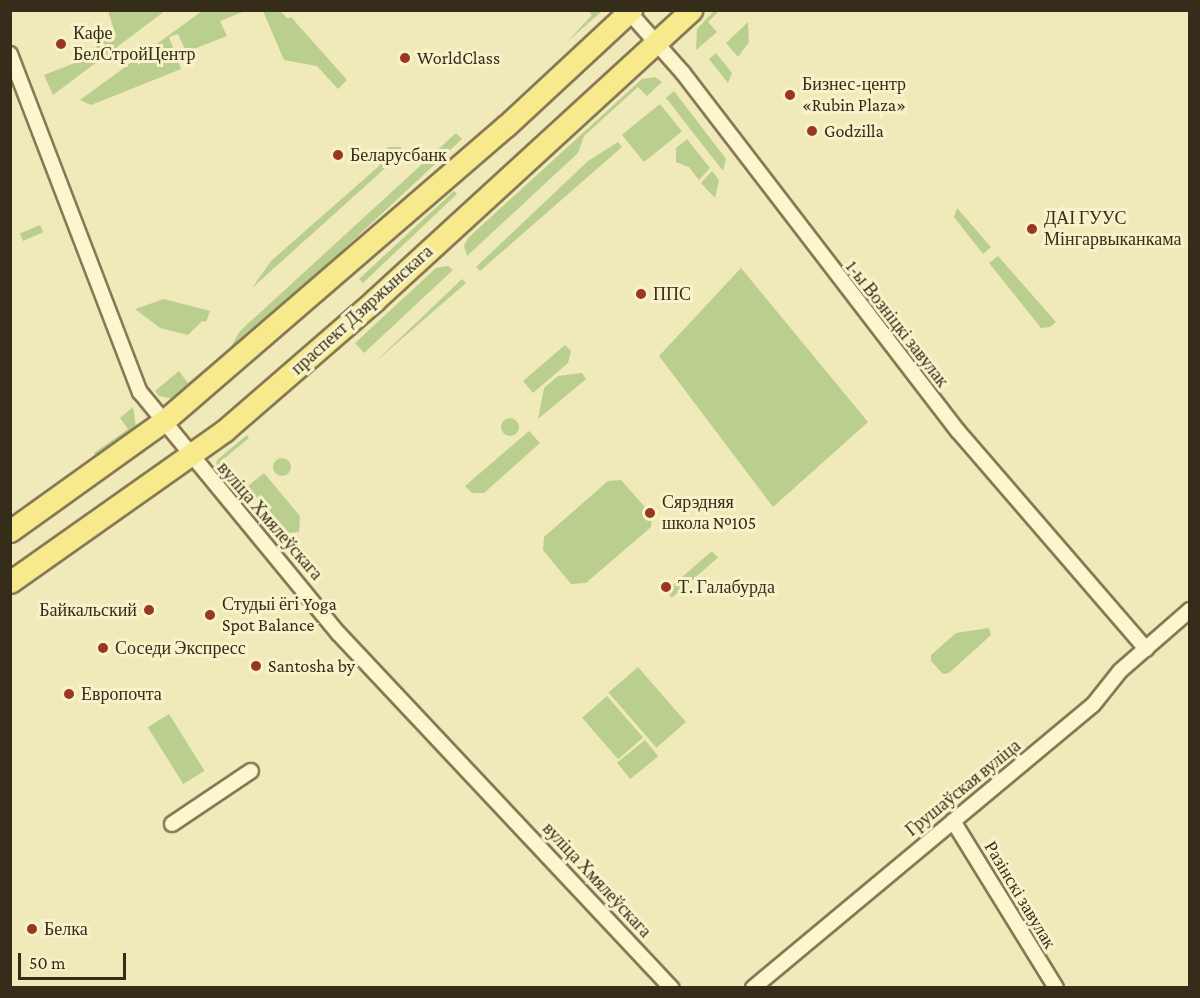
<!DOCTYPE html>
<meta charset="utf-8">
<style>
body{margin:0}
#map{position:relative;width:1200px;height:998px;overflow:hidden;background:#f0eaba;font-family:"Crimson Pro",serif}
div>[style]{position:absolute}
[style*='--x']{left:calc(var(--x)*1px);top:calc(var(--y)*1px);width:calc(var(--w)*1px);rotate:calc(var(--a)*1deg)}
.green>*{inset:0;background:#bace8e;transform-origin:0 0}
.round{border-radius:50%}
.roads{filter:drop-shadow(2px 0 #877954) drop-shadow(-2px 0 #877954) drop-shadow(0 2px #877954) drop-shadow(0 -2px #877954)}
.minor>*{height:14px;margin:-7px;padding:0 7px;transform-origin:7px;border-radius:7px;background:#fbf6cd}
.primary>*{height:21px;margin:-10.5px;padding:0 10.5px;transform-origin:10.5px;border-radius:10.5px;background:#f7ea8d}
.dots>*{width:16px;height:16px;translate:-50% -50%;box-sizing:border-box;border:3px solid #f7f2c9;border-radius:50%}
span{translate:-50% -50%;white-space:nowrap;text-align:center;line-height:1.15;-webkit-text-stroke:6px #f7f2c9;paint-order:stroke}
.poi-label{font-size:18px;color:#352c1a}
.left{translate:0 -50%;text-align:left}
.right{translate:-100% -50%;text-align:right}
.street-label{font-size:18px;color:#352c1a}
.frame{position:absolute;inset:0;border:12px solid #352c1a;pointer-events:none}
.scale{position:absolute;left:18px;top:953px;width:108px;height:27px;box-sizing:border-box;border:3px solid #352c1a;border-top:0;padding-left:8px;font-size:18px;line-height:21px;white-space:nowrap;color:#352c1a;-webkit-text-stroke:4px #f7f2c9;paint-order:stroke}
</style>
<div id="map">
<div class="green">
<div style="clip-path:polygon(108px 11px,165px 11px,53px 95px,44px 75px,98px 54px,96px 45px,116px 36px)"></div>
<div style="clip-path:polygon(202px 11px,245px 11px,220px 21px,227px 36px,186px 52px,178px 34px,169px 37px,181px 69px,91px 105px,80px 100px)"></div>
<div style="clip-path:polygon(263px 11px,280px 11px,288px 19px,291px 17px,347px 80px,338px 89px,317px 66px,284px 60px)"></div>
<div style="clip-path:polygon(588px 11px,602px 11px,567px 42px,592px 15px)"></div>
<div style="clip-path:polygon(714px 11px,719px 11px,708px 22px,717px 32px,696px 50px,697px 29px)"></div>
<div style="clip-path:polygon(748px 22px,749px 42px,738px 57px,726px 43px)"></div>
<div style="clip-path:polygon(716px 53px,732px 73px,728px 83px,709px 59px)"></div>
<div style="clip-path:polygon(655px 77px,662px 82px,647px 96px,638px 87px,584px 136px,578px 153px,467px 256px,464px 246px,468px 238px,642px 79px)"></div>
<div style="clip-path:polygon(674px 91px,726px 159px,723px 171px,666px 98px)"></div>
<div style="left:660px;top:104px;width:35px;height:49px;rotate:51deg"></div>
<div style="clip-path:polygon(456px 133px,462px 139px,301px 289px,173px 399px,159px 396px,155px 391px,179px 371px,188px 383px,230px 348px,240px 331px)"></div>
<div style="clip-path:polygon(687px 139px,710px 168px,699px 180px,689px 167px,676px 162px,676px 148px)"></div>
<div style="clip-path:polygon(618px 142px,622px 147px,480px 271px,476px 267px,588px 161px)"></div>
<div style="clip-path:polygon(388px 147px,401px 147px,402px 153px,252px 288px,271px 261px,379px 166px)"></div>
<div style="clip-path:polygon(712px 171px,719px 180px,715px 198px,701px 183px)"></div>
<div style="clip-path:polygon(454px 191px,457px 194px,363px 283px,359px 279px)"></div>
<div style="clip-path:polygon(957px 208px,991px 247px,983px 254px,954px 217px)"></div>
<div style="left:40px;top:225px;width:8px;height:22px;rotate:67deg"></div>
<div style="clip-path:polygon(998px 256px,1056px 322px,1050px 327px,1041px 328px,989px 263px)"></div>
<div style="clip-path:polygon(448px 266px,453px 270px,364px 353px,355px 343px,436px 268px)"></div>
<div style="clip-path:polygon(741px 268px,868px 422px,773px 507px,659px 356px)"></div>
<div style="clip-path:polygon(462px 279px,466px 283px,374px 363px)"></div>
<div style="clip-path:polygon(164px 299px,210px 311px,206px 322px,202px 321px,188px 335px,160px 328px,135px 309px)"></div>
<div style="clip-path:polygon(565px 345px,571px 351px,568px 363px,533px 393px,523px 381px)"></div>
<div style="clip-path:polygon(582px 373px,586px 379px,538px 419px,544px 388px,558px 376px)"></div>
<div style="clip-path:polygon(133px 407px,136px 427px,96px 457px,94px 453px,128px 429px,120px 418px)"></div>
<div class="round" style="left:501px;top:418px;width:18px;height:18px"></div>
<div style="clip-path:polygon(529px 431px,540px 443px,484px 493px,472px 493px,465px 486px)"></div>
<div style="clip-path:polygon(247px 435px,249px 438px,221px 461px,230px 473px,221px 480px,215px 472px,217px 460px)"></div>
<div class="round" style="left:273px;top:458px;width:18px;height:18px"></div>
<div style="clip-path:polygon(264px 473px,300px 516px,299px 532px,289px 533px,247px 487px)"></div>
<div style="clip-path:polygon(621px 480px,652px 515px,651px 527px,586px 583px,571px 584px,543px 550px,544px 537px,608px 481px)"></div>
<div style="left:712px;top:551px;width:9px;height:61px;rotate:49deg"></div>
<div style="clip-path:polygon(989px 628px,991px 635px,949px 673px,943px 674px,931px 661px,931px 655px,956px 633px)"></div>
<div style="left:638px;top:667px;width:73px;height:39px;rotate:49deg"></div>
<div style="left:607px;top:696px;width:55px;height:33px;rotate:49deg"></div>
<div style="left:169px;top:714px;width:67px;height:25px;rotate:58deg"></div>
<div style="left:645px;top:740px;width:21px;height:36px;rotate:51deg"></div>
</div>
<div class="roads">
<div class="minor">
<div style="--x:629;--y:12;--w:81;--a:48.5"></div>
<div style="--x:683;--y:73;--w:451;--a:52.5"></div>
<div style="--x:958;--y:431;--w:288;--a:49.2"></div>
<div style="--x:10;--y:54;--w:362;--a:69"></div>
<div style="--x:140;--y:392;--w:313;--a:50.6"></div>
<div style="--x:339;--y:634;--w:486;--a:46.8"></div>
<div style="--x:953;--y:821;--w:196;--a:58.3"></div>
<div style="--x:172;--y:824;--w:95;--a:-33.9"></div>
<div style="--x:753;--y:988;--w:442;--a:-39.8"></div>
<div style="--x:1093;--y:705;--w:43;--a:-51.5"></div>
<div style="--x:1120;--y:671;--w:93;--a:-41.1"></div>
</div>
<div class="primary">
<div style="--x:10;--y:531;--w:191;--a:-35.6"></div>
<div style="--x:165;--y:420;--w:450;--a:-40.8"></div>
<div style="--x:506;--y:126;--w:171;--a:-42.9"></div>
<div style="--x:10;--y:582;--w:262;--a:-35.2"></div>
<div style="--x:224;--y:431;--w:200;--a:-40.9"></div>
<div style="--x:375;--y:300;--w:429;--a:-42.5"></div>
</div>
</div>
<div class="dots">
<div style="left:61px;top:44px;background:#993721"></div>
<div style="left:405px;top:58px;background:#993721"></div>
<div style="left:790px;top:95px;background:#993721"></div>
<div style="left:812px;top:131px;background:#993721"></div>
<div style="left:338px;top:155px;background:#993721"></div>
<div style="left:1032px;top:229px;background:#993721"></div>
<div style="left:641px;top:294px;background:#993721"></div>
<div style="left:650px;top:513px;background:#993721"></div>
<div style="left:666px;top:587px;background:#993721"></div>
<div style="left:149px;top:610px;background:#993721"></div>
<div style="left:210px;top:615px;background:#993721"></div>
<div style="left:103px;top:648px;background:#993721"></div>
<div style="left:256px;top:666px;background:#993721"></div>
<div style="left:69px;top:694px;background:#993721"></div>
<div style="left:32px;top:929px;background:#993721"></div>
</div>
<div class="poi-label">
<span class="left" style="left:73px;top:44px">Кафе<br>БелСтройЦентр</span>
<span class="left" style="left:417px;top:58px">WorldClass</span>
<span class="left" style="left:802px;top:95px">Бизнес-центр<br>«Rubin Plaza»</span>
<span class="left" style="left:824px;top:131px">Godzilla</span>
<span class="left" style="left:350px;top:155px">Беларусбанк</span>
<span class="left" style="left:1044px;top:229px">ДАІ ГУУС<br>Мінгарвыканкама</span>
<span class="left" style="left:653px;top:294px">ППС</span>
<span class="left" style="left:662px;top:513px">Сярэдняя<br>школа №105</span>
<span class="left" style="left:678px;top:587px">Т. Галабурда</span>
<span class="left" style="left:222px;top:615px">Студыі ёгі Yoga<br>Spot Balance</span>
<span class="right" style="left:137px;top:610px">Байкальский</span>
<span class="left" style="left:115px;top:648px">Соседи Экспресс</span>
<span class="left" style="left:268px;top:666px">Santosha by</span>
<span class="left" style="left:81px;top:694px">Европочта</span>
<span class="left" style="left:44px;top:929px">Белка</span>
</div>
<div class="street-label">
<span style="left:362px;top:310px;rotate:-42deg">праспект Дзяржынскага</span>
<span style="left:897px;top:324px;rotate:52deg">1-ы Возніцкі завулак</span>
<span style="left:270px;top:521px;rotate:49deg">вуліца Хмялеўскага</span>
<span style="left:963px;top:788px;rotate:-39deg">Грушаўская вуліца</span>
<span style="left:597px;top:880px;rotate:47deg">вуліца Хмялеўскага</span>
<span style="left:1020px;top:895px;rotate:59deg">Разінскі завулак</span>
</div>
<div class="frame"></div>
<div class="scale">50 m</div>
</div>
